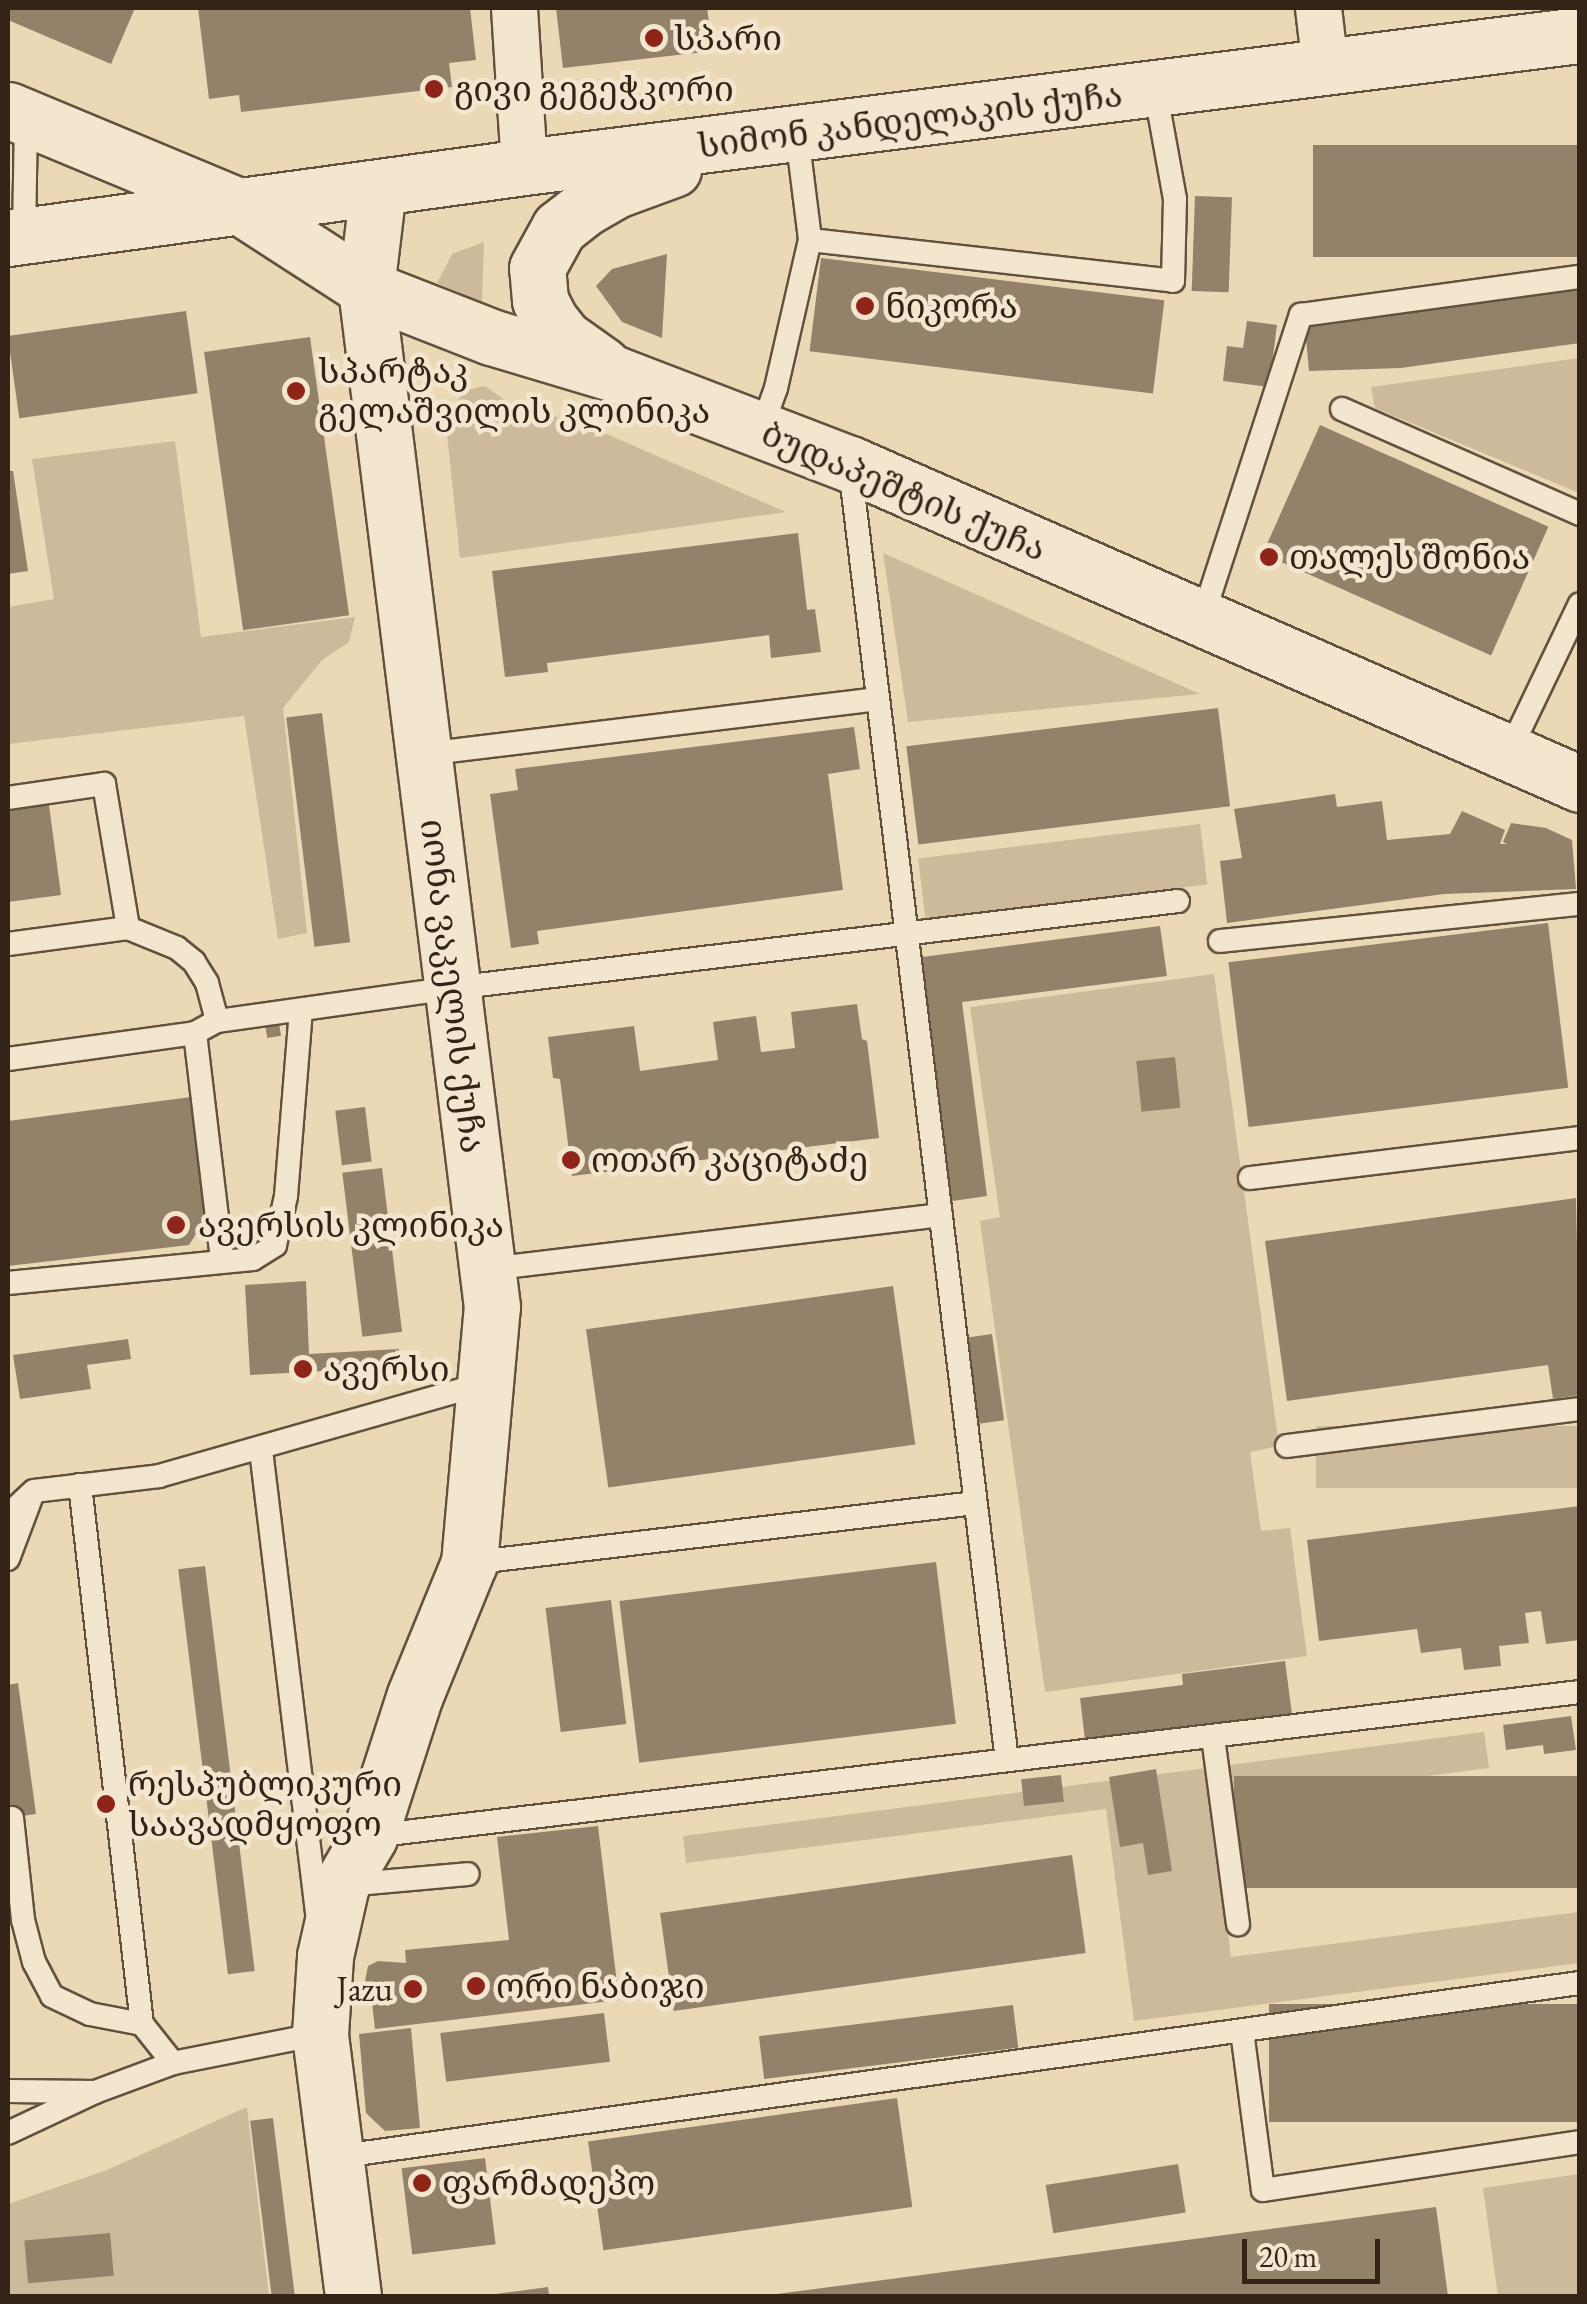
<!DOCTYPE html>
<meta charset="utf-8">
<style>
body{margin:0}
#map{position:relative;width:1587px;height:2304px;overflow:hidden;background:#ebd9b5;font-family:"EB Garamond","Noto Serif Georgian",serif}
div>[style]{position:absolute}
[style*='--x']{left:calc(var(--x)*1px);top:calc(var(--y)*1px);width:calc(var(--w)*1px);rotate:calc(var(--a)*1deg)}
.green>*{inset:0;background:#ccba9a;transform-origin:0 0}
.building>*{inset:0;background:#938269;transform-origin:0 0}
.roads{filter:drop-shadow(2px 0 #62513e) drop-shadow(-2px 0 #62513e) drop-shadow(0 2px #62513e) drop-shadow(0 -2px #62513e)}
.service>*{height:22px;margin:-11px;padding:0 11px;transform-origin:11px;border-radius:11px;background:#f2e6cf}
.minor>*{height:45px;margin:-22.5px;padding:0 22.5px;transform-origin:22.5px;border-radius:22.5px;background:#f2e6cf}
.secondary>*{height:55px;margin:-27.5px;padding:0 27.5px;transform-origin:27.5px;border-radius:27.5px;background:#f2e6cf}
.dots>*{width:28px;height:28px;translate:-50% -50%;box-sizing:border-box;border:5px solid #f2e6cf;border-radius:50%}
span{translate:-50% -50%;white-space:nowrap;text-align:center;line-height:1.15;-webkit-text-stroke:9px #f2e6cf;paint-order:stroke}
.poi-label{font-size:35px;color:#342417}
.left{translate:0 -50%;text-align:left}
.right{translate:-100% -50%;text-align:right}
.street-label{font-size:35px;color:#342417}
.frame{position:absolute;inset:0;border:10px solid #342417;pointer-events:none}
.scale{position:absolute;left:1242px;top:2239px;width:138px;height:45px;box-sizing:border-box;border:5px solid #342417;border-top:0;padding-left:12px;font-size:30px;line-height:35px;white-space:nowrap;color:#342417;-webkit-text-stroke:8px #f2e6cf;paint-order:stroke}
</style>
<div id="map">
<div class="green">
<div style="clip-path:polygon(484px 242px,482px 302px,437px 283px,452px 254px)"></div>
<div style="clip-path:polygon(1579px 358px,1579px 493px,1375px 408px,1371px 387px)"></div>
<div style="clip-path:polygon(485px 386px,515px 407px,579px 422px,786px 512px,460px 558px,445px 415px,467px 390px)"></div>
<div style="clip-path:polygon(175px 441px,201px 637px,355px 617px,349px 642px,322px 660px,283px 708px,307px 933px,278px 939px,244px 716px,8px 744px,8px 607px,54px 599px,32px 459px)"></div>
<div style="clip-path:polygon(883px 553px,1200px 694px,908px 722px)"></div>
<div style="left:1200px;top:824px;width:61px;height:284px;rotate:83deg"></div>
<div style="clip-path:polygon(1214px 974px,1279px 1446px,1250px 1452px,1261px 1531px,1290px 1528px,1307px 1656px,1045px 1692px,980px 1221px,1000px 1217px,970px 1007px)"></div>
<div style="left:1579px;top:1426px;width:62px;height:263px;rotate:90deg"></div>
<div style="clip-path:polygon(1484px 1732px,1489px 1768px,1212px 1804px,1231px 1957px,1579px 1912px,1579px 1963px,1134px 2021px,1106px 1809px,686px 1863px,683px 1836px)"></div>
<div style="clip-path:polygon(247px 2107px,269px 2296px,8px 2296px,8px 2204px,107px 2170px)"></div>
<div style="clip-path:polygon(1579px 2174px,1579px 2296px,1498px 2296px,1483px 2188px)"></div>
</div>
<div class="building">
<div style="clip-path:polygon(8px 8px,135px 8px,111px 64px,8px 20px)"></div>
<div style="clip-path:polygon(198px 8px,470px 8px,476px 60px,449px 63px,452px 87px,241px 112px,239px 95px,209px 99px)"></div>
<div style="clip-path:polygon(556px 8px,707px 8px,713px 51px,563px 68px)"></div>
<div style="left:1580px;top:145px;width:112px;height:267px;rotate:90deg"></div>
<div style="left:1195px;top:196px;width:37px;height:95px;rotate:2deg"></div>
<div style="clip-path:polygon(667px 254px,662px 338px,622px 322px,596px 286px,612px 269px)"></div>
<div style="left:821px;top:258px;width:346px;height:94px;rotate:7deg"></div>
<div style="clip-path:polygon(1580px 288px,1580px 343px,1401px 368px,1309px 371px,1305px 327px)"></div>
<div style="left:186px;top:311px;width:83px;height:180px;rotate:82deg"></div>
<div style="clip-path:polygon(1247px 321px,1277px 325px,1269px 387px,1223px 381px,1227px 346px,1243px 348px)"></div>
<div style="left:310px;top:337px;width:281px;height:107px;rotate:82deg"></div>
<div style="left:1320px;top:425px;width:250px;height:141px;rotate:24deg"></div>
<div style="clip-path:polygon(8px 471px,13px 471px,28px 571px,8px 574px)"></div>
<div style="clip-path:polygon(798px 533px,807px 610px,815px 609px,821px 652px,771px 658px,769px 635px,547px 663px,548px 672px,505px 677px,492px 571px)"></div>
<div style="left:1218px;top:708px;width:99px;height:314px;rotate:83deg"></div>
<div style="left:322px;top:713px;width:231px;height:36px;rotate:83deg"></div>
<div style="clip-path:polygon(854px 727px,860px 769px,828px 774px,843px 890px,537px 931px,539px 944px,511px 948px,490px 794px,518px 790px,515px 769px)"></div>
<div style="clip-path:polygon(1335px 794px,1337px 807px,1382px 801px,1387px 840px,1450px 834px,1462px 811px,1505px 830px,1500px 844px,1507px 844px,1503px 842px,1511px 823px,1546px 828px,1572px 840px,1576px 889px,1444px 894px,1227px 923px,1220px 861px,1242px 858px,1234px 809px)"></div>
<div style="clip-path:polygon(49px 805px,61px 895px,8px 902px,8px 811px)"></div>
<div style="left:1548px;top:923px;width:166px;height:322px;rotate:83deg"></div>
<div style="clip-path:polygon(1160px 926px,1167px 976px,962px 1002px,987px 1196px,946px 1202px,914px 958px)"></div>
<div style="clip-path:polygon(857px 1004px,862px 1039px,867px 1041px,879px 1138px,572px 1176px,560px 1079px,553px 1078px,548px 1037px,634px 1026px,640px 1071px,718px 1060px,713px 1022px,756px 1016px,761px 1052px,795px 1048px,791px 1012px)"></div>
<div style="left:279px;top:1023px;width:13px;height:14px;rotate:81deg"></div>
<div style="left:1175px;top:1057px;width:51px;height:39px;rotate:84deg"></div>
<div style="clip-path:polygon(191px 1097px,205px 1220px,189px 1245px,8px 1266px,8px 1121px)"></div>
<div style="left:365px;top:1107px;width:55px;height:30px;rotate:83deg"></div>
<div style="left:382px;top:1168px;width:165px;height:40px;rotate:83deg"></div>
<div style="clip-path:polygon(1576px 1198px,1580px 1395px,1553px 1399px,1548px 1365px,1287px 1401px,1265px 1241px)"></div>
<div style="clip-path:polygon(306px 1281px,309px 1354px,399px 1349px,400px 1367px,250px 1375px,245px 1285px)"></div>
<div style="left:893px;top:1286px;width:160px;height:310px;rotate:82deg"></div>
<div style="left:992px;top:1334px;width:87px;height:25px;rotate:82deg"></div>
<div style="clip-path:polygon(128px 1339px,131px 1359px,87px 1365px,91px 1389px,20px 1399px,13px 1355px)"></div>
<div style="clip-path:polygon(1580px 1506px,1580px 1640px,1546px 1644px,1541px 1611px,1525px 1613px,1529px 1643px,1499px 1646px,1501px 1666px,1464px 1670px,1461px 1648px,1421px 1653px,1417px 1629px,1319px 1641px,1307px 1540px)"></div>
<div style="left:936px;top:1562px;width:163px;height:319px;rotate:83deg"></div>
<div style="left:205px;top:1566px;width:408px;height:27px;rotate:83deg"></div>
<div style="left:611px;top:1600px;width:125px;height:66px;rotate:83deg"></div>
<div style="clip-path:polygon(1285px 1661px,1292px 1714px,1085px 1740px,1080px 1698px,1183px 1685px,1182px 1674px)"></div>
<div style="clip-path:polygon(18px 1683px,36px 1814px,8px 1818px,8px 1685px)"></div>
<div style="clip-path:polygon(1571px 1716px,1576px 1750px,1544px 1754px,1543px 1745px,1506px 1750px,1503px 1725px)"></div>
<div style="clip-path:polygon(1156px 1769px,1172px 1871px,1148px 1875px,1143px 1843px,1120px 1847px,1109px 1777px)"></div>
<div style="left:1061px;top:1775px;width:27px;height:40px;rotate:84deg"></div>
<div style="left:1580px;top:1776px;width:112px;height:346px;rotate:90deg"></div>
<div style="clip-path:polygon(598px 1826px,619px 2000px,375px 2029px,370px 1986px,365px 1981px,368px 1966px,378px 1961px,406px 1963px,405px 1950px,509px 1940px,497px 1837px)"></div>
<div style="left:1072px;top:1855px;width:99px;height:416px;rotate:82deg"></div>
<div style="left:1580px;top:2004px;width:118px;height:311px;rotate:90deg"></div>
<div style="left:1013px;top:2005px;width:43px;height:256px;rotate:83deg"></div>
<div style="left:604px;top:2013px;width:49px;height:165px;rotate:83deg"></div>
<div style="clip-path:polygon(411px 2028px,420px 2128px,385px 2131px,366px 2113px,359px 2034px)"></div>
<div style="left:897px;top:2098px;width:110px;height:312px;rotate:82deg"></div>
<div style="left:273px;top:2118px;width:179px;height:23px;rotate:83deg"></div>
<div style="left:485px;top:2158px;width:87px;height:84px;rotate:83deg"></div>
<div style="left:1178px;top:2164px;width:49px;height:134px;rotate:81deg"></div>
<div style="clip-path:polygon(1436px 2207px,1448px 2296px,778px 2296px,777px 2294px)"></div>
<div style="left:110px;top:2233px;width:43px;height:86px;rotate:85deg"></div>
<div style="clip-path:polygon(548px 2287px,549px 2296px,496px 2296px,496px 2294px)"></div>
</div>
<div class="roads">
<div class="service">
<div style="--x:797;--y:135;--w:106;--a:82.9"></div>
<div style="--x:810;--y:240;--w:365;--a:6.4"></div>
<div style="--x:1173;--y:281;--w:82;--a:-88.6"></div>
<div style="--x:1175;--y:199;--w:112;--a:-100.3"></div>
<div style="--x:24;--y:235;--w:117;--a:-89"></div>
<div style="--x:1342;--y:409;--w:260;--a:23.8"></div>
<div style="--x:761;--y:430;--w:45;--a:-70.3"></div>
<div style="--x:776;--y:388;--w:152;--a:-77.1"></div>
<div style="--x:850;--y:467;--w:1302;--a:83.08"></div>
<div style="--x:1202;--y:619;--w:320;--a:-72"></div>
<div style="--x:1301;--y:315;--w:282;--a:-7.8"></div>
<div style="--x:424;--y:754;--w:457;--a:-6.9"></div>
<div style="--x:1508;--y:754;--w:166;--a:-64.4"></div>
<div style="--x:8;--y:798;--w:97;--a:-8.3"></div>
<div style="--x:104;--y:784;--w:146;--a:80.5"></div>
<div style="--x:1220;--y:941;--w:362;--a:-5.9"></div>
<div style="--x:8;--y:944;--w:121;--a:-7.6"></div>
<div style="--x:128;--y:928;--w:53;--a:22.2"></div>
<div style="--x:177;--y:948;--w:22;--a:39"></div>
<div style="--x:194;--y:962;--w:25;--a:58"></div>
<div style="--x:207;--y:983;--w:39;--a:75"></div>
<div style="--x:195;--y:1033;--w:229;--a:83.2"></div>
<div style="--x:8;--y:1059;--w:189;--a:-7.9"></div>
<div style="--x:195;--y:1033;--w:25;--a:-29"></div>
<div style="--x:217;--y:1021;--w:238;--a:-8"></div>
<div style="--x:453;--y:988;--w:730;--a:-6.84"></div>
<div style="--x:1250;--y:1178;--w:332;--a:-6.9"></div>
<div style="--x:488;--y:1269;--w:456;--a:-6.8"></div>
<div style="--x:8;--y:1283;--w:246;--a:-5.6"></div>
<div style="--x:253;--y:1259;--w:26;--a:-32"></div>
<div style="--x:275;--y:1245;--w:50;--a:-77.3"></div>
<div style="--x:286;--y:1196;--w:186;--a:-85.4"></div>
<div style="--x:1287;--y:1446;--w:295;--a:-7.2"></div>
<div style="--x:261;--y:1450;--w:466;--a:83.1"></div>
<div style="--x:80;--y:1485;--w:543;--a:83.44"></div>
<div style="--x:142;--y:2024;--w:50;--a:51.5"></div>
<div style="--x:8;--y:1515;--w:35;--a:-43"></div>
<div style="--x:34;--y:1491;--w:126;--a:-6.8"></div>
<div style="--x:159;--y:1476;--w:340;--a:-15.9"></div>
<div style="--x:8;--y:1559;--w:68;--a:-69.4"></div>
<div style="--x:469;--y:1563;--w:510;--a:-6.76"></div>
<div style="--x:1213;--y:1737;--w:189;--a:82.4"></div>
<div style="--x:12;--y:1818;--w:103;--a:83.8"></div>
<div style="--x:23;--y:1920;--w:43;--a:75.3"></div>
<div style="--x:34;--y:1962;--w:38;--a:62"></div>
<div style="--x:52;--y:1996;--w:42;--a:25.3"></div>
<div style="--x:90;--y:2014;--w:53;--a:10.9"></div>
<div style="--x:372;--y:1836;--w:1217;--a:-6.8"></div>
<div style="--x:345;--y:1885;--w:123;--a:-5.1"></div>
<div style="--x:1242;--y:2031;--w:160;--a:82.5"></div>
<div style="--x:1263;--y:2190;--w:321;--a:-8.6"></div>
<div style="--x:8;--y:2091;--w:87;--a:0.7"></div>
<div style="--x:95;--y:2092;--w:96;--a:154.8"></div>
<div style="--x:95;--y:2092;--w:83;--a:-20.4"></div>
<div style="--x:173;--y:2063;--w:150;--a:-11.2"></div>
<div style="--x:335;--y:2157;--w:1257;--a:-7.96"></div>
</div>
<div class="minor">
<div style="--x:514;--y:8;--w:159;--a:86.4"></div>
<div style="--x:1318;--y:8;--w:59;--a:83.2"></div>
</div>
<div class="secondary">
<div style="--x:8;--y:110;--w:252;--a:22.6"></div>
<div style="--x:241;--y:207;--w:149;--a:32.9"></div>
<div style="--x:366;--y:288;--w:134;--a:21.4"></div>
<div style="--x:491;--y:337;--w:129;--a:16.6"></div>
<div style="--x:615;--y:374;--w:252;--a:21"></div>
<div style="--x:850;--y:464;--w:797;--a:23.67"></div>
<div style="--x:8;--y:238;--w:521;--a:-7.83"></div>
<div style="--x:524;--y:167;--w:1064;--a:-7.13"></div>
<div style="--x:602;--y:365;--w:47;--a:-144.6"></div>
<div style="--x:564;--y:338;--w:23;--a:-128"></div>
<div style="--x:550;--y:320;--w:22;--a:-117"></div>
<div style="--x:540;--y:300;--w:32;--a:-95"></div>
<div style="--x:537;--y:268;--w:46;--a:-61.2"></div>
<div style="--x:559;--y:228;--w:31;--a:-38"></div>
<div style="--x:583;--y:209;--w:38;--a:-30"></div>
<div style="--x:616;--y:190;--w:61;--a:-20.2"></div>
<div style="--x:353;--y:2296;--w:264;--a:-97.2"></div>
<div style="--x:320;--y:2034;--w:78;--a:-86.3"></div>
<div style="--x:325;--y:1956;--w:73;--a:-77.3"></div>
<div style="--x:341;--y:1885;--w:56;--a:-59.7"></div>
<div style="--x:369;--y:1837;--w:149;--a:-72.1"></div>
<div style="--x:415;--y:1695;--w:143;--a:-67.8"></div>
<div style="--x:469;--y:1563;--w:257;--a:-84.9"></div>
<div style="--x:492;--y:1307;--w:1027;--a:-97.05"></div>
<div style="--x:366;--y:288;--w:100;--a:-83.1"></div>
</div>
</div>
<div class="dots">
<div style="left:654px;top:38px;background:#8f2418"></div>
<div style="left:434px;top:89px;background:#8f2418"></div>
<div style="left:865px;top:306px;background:#8f2418"></div>
<div style="left:296px;top:391px;background:#8f2418"></div>
<div style="left:1269px;top:557px;background:#8f2418"></div>
<div style="left:571px;top:1160px;background:#8f2418"></div>
<div style="left:176px;top:1225px;background:#8f2418"></div>
<div style="left:303px;top:1369px;background:#8f2418"></div>
<div style="left:106px;top:1804px;background:#8f2418"></div>
<div style="left:476px;top:1986px;background:#8f2418"></div>
<div style="left:413px;top:1989px;background:#8f2418"></div>
<div style="left:422px;top:2183px;background:#8f2418"></div>
</div>
<div class="poi-label">
<span class="left" style="left:674px;top:38px">სპარი</span>
<span class="left" style="left:454px;top:89px">გივი გეგეჭკორი</span>
<span class="left" style="left:885px;top:306px">ნიკორა</span>
<span class="left" style="left:318px;top:391px">სპარტაკ<br>გელაშვილის კლინიკა</span>
<span class="left" style="left:1289px;top:557px">თალეს შონია</span>
<span class="left" style="left:591px;top:1160px">ოთარ კაციტაძე</span>
<span class="left" style="left:198px;top:1225px">ავერსის კლინიკა</span>
<span class="left" style="left:323px;top:1369px">ავერსი</span>
<span class="left" style="left:128px;top:1804px">რესპუბლიკური<br>საავადმყოფო</span>
<span class="left" style="left:496px;top:1986px">ორი ნაბიჯი</span>
<span class="right" style="left:393px;top:1989px">Jazu</span>
<span class="left" style="left:442px;top:2183px">ფარმადეპო</span>
</div>
<div class="street-label">
<span style="left:910px;top:120px;rotate:-7deg">სიმონ კანდელაკის ქუჩა</span>
<span style="left:904px;top:491px;rotate:23deg">ბუდაპეშტის ქუჩა</span>
<span style="left:453px;top:986px;rotate:83deg">იონა ვაკელის ქუჩა</span>
</div>
<div class="frame"></div>
<div class="scale">20 m</div>
</div>
